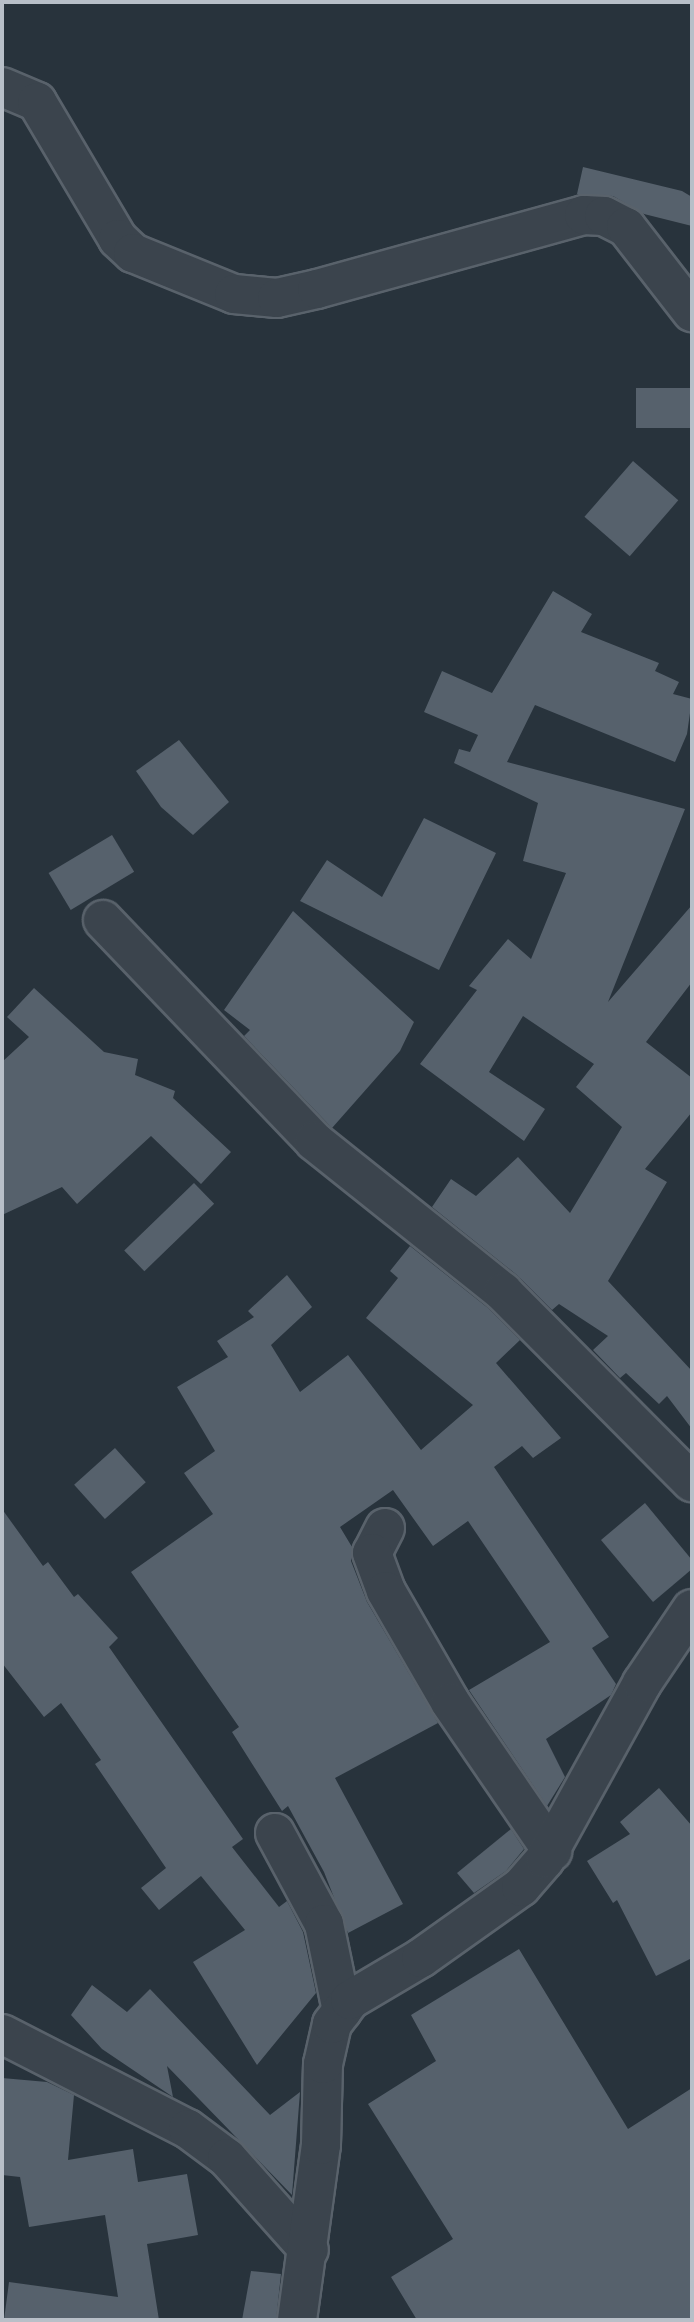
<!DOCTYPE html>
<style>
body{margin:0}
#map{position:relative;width:694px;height:2322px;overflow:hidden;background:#28333c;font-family:Jost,sans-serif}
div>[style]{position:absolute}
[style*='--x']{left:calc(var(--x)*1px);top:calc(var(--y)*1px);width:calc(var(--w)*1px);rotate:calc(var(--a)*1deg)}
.building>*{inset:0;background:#56616c;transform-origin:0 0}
.roads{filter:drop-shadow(2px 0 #59626b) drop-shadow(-2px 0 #59626b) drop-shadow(0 2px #59626b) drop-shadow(0 -2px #59626b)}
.minor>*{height:38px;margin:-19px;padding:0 19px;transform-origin:19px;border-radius:19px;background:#3b444d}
span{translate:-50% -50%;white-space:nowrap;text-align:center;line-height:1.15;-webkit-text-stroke:6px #202932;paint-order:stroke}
.frame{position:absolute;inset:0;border:4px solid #b8bfc8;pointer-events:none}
</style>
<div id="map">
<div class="building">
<div style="clip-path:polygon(583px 167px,682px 191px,692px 197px,692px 226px,644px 214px,613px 196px,577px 194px)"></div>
<div style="left:692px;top:388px;width:40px;height:56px;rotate:90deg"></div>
<div style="left:633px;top:461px;width:60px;height:74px;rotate:41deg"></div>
<div style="clip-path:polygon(553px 591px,592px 614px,581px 632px,659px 663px,655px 671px,679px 682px,673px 694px,692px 699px,687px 734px,675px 762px,535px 705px,507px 762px,685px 809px,608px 1002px,692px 905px,692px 982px,646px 1042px,692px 1078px,692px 1112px,645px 1169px,667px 1182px,608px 1281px,692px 1371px,692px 1429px,667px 1396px,659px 1404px,626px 1373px,620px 1378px,593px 1350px,608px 1336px,559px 1304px,552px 1310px,517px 1275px,432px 1207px,451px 1179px,476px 1196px,518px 1157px,570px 1213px,622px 1127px,576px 1087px,594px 1064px,523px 1016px,489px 1072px,545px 1109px,524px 1141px,420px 1064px,477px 990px,469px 986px,508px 939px,531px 959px,566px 873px,523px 861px,538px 803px,454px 763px,459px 749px,470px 752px,478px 735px,424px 712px,442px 671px,492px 693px)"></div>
<div style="clip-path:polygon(179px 740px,229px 802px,193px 835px,161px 807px,136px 771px)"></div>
<div style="clip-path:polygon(424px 818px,496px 853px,439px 970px,300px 901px,327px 860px,382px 897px)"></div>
<div style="left:112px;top:835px;width:43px;height:74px;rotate:59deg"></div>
<div style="clip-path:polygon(293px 911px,414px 1022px,400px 1051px,332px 1128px,244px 1036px,250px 1030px,224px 1010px)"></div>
<div style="clip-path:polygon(34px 988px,104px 1052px,138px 1059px,135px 1075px,175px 1091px,173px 1098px,231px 1152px,201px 1184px,151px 1136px,77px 1204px,62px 1187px,2px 1215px,2px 1062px,29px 1037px,7px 1017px)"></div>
<div style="left:194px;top:1183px;width:29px;height:97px;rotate:46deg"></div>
<div style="clip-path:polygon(410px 1246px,488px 1308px,520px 1340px,496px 1363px,561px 1438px,533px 1458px,522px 1446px,494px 1467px,609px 1637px,592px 1648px,616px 1684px,611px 1695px,546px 1739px,565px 1777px,547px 1806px,469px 1690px,550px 1642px,468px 1521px,433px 1546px,393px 1490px,340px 1527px,352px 1547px,351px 1561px,367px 1602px,438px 1723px,335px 1778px,403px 1904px,348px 1933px,324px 1872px,288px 1806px,282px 1811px,232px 1732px,239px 1727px,131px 1572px,213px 1514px,184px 1473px,215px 1451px,177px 1387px,228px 1357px,217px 1341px,254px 1317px,248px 1311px,287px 1275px,312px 1307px,271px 1345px,300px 1392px,348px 1355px,421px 1450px,473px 1405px,366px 1318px,398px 1278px,390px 1271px)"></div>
<div style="left:115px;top:1448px;width:46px;height:55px;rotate:48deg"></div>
<div style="clip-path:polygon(645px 1503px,692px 1560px,692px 1569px,653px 1602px,601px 1540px)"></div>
<div style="clip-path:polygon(2px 1509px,43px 1566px,48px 1562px,74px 1597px,78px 1594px,118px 1638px,109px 1647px,243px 1839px,232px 1847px,279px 1907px,287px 1901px,303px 1932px,316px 1993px,257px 2065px,193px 1962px,245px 1930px,201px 1876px,159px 1910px,141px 1888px,166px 1868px,95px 1764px,101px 1760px,61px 1703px,44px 1717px,2px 1663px)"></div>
<div style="clip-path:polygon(659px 1788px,692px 1826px,692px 1958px,656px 1976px,617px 1900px,613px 1903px,587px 1861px,630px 1834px,620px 1822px)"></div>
<div style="clip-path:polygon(511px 1829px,524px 1849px,506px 1871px,474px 1893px,457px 1873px)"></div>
<div style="clip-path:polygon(519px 1949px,628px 2129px,692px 2088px,692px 2320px,417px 2320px,391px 2277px,453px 2239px,368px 2104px,436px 2061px,411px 2015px)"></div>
<div style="clip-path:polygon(92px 1985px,127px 2012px,150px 1989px,270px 2115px,300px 2092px,292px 2195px,167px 2066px,173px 2097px,102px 2049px,71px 2015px)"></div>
<div style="clip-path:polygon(2px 2078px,47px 2082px,74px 2095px,68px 2160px,133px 2149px,138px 2182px,187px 2174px,198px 2235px,147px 2244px,159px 2320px,4px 2320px,9px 2282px,118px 2297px,105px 2215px,29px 2227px,20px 2177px,2px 2175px)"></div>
<div style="clip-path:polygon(251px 2271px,281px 2274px,276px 2320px,242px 2320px)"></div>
</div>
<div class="roads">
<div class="minor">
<div style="--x:2;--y:87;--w:38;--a:23"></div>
<div style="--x:37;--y:102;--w:159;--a:59.4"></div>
<div style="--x:118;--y:239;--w:21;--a:43"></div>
<div style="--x:133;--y:253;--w:109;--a:22.1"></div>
<div style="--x:234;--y:294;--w:43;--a:5.3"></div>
<div style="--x:277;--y:298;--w:41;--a:-12.7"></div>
<div style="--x:317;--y:289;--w:277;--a:-15.5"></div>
<div style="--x:584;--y:215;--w:20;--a:3"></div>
<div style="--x:604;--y:216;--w:25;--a:27"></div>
<div style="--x:626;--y:227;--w:108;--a:52.2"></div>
<div style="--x:103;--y:920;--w:306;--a:46.3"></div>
<div style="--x:314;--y:1141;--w:242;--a:38.6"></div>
<div style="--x:503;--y:1292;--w:268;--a:45.2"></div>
<div style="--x:385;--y:1528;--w:28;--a:117"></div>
<div style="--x:372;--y:1553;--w:40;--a:69.8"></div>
<div style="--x:386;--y:1591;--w:128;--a:60"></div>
<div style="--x:450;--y:1702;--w:181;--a:55.6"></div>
<div style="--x:275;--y:1833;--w:103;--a:61.7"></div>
<div style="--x:324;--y:1924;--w:89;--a:78.3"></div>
<div style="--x:2;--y:2034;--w:209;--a:27.1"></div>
<div style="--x:188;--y:2129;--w:49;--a:36.6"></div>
<div style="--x:227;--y:2158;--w:123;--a:48.3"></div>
<div style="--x:297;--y:2320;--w:177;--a:-82.2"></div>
<div style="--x:321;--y:2145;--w:81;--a:-88.6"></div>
<div style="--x:323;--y:2064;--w:41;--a:-77.3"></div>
<div style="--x:332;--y:2024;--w:30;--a:-53"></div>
<div style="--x:350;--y:2000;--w:82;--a:-30.6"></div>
<div style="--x:421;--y:1958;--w:123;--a:-35.4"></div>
<div style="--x:521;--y:1887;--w:37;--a:-49"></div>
<div style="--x:545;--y:1859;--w:201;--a:-61.1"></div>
<div style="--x:642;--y:1683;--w:89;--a:-56"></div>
</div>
</div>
<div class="frame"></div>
</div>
